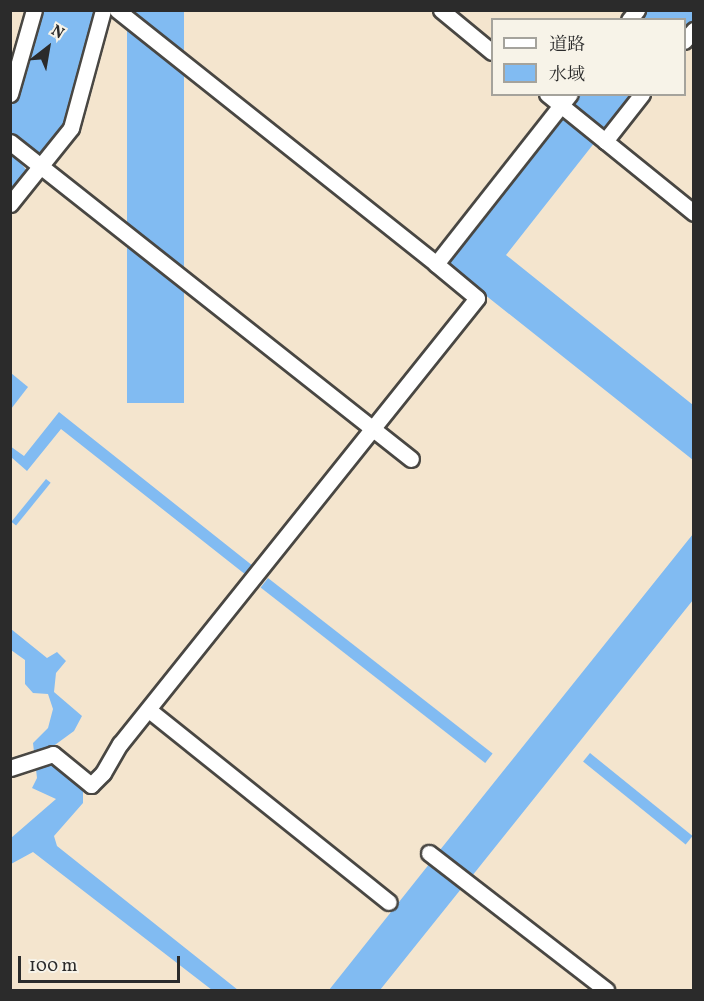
<!DOCTYPE html>
<meta charset="utf-8">
<style>
body{margin:0}
#map{position:relative;width:704px;height:1001px;overflow:hidden;background:#f4e5ce;font-family:Vollkorn,"Noto Serif JP",serif}
div>[style]{position:absolute}
[style*='--x']{left:calc(var(--x)*1px);top:calc(var(--y)*1px);width:calc(var(--w)*1px);rotate:calc(var(--a)*1deg)}
.water>*{inset:0;background:#81bbf2;transform-origin:0 0}
.roads{filter:drop-shadow(2px 0 #494743) drop-shadow(-2px 0 #494743) drop-shadow(0 2px #494743) drop-shadow(0 -2px #494743)}
.minor>*{height:15px;margin:-7.5px;padding:0 7.5px;transform-origin:7.5px;border-radius:7.5px;background:#fff}
span{translate:-50% -50%;white-space:nowrap;text-align:center;line-height:1.15;-webkit-text-stroke:4.5px #f7f3e8;paint-order:stroke}
.frame{position:absolute;inset:0;border:12px solid #2b2b2b;pointer-events:none}
.legend{position:absolute;left:491px;top:18px;width:195px;height:78px;box-sizing:border-box;background:#f7f3e8;border:2px solid #a5a39c;margin:0;padding:8px 10px;list-style:none;font-size:18px;color:#2b2b2b}
.legend li{display:flex;align-items:center;gap:12px;height:30px}
.legend b{width:30px;border:2px solid #a5a39c}
.north{position:absolute;left:18px;top:18px;width:60px;height:60px;-webkit-text-stroke:4px #f7f3e8;paint-order:stroke;rotate:31deg;font-size:16px;font-weight:700;line-height:24px;text-align:center;color:#2b2b2b}
.north::after{content:'';display:block;margin:auto;width:21px;height:27px;background:#2b2b2b;clip-path:polygon(50% 0,100% 100%,50% 72%,0 100%)}
.scale{position:absolute;left:18px;top:956px;width:162px;height:27px;box-sizing:border-box;border:3px solid #2b2b2b;border-top:0;padding-left:8px;font-size:18px;line-height:21px;white-space:nowrap;color:#2b2b2b;-webkit-text-stroke:4px #f7f3e8;paint-order:stroke}
</style>
<div id="map">
<div class="water">
<div style="clip-path:polygon(43px 11px,94px 11px,62px 127px,41px 154px,11px 136px,10px 111px)"></div>
<div style="left:127px;top:11px;width:57px;height:392px"></div>
<div style="clip-path:polygon(646px 11px,693px 11px,693px 23px,685px 35px,684px 20px,639px 20px)"></div>
<div style="clip-path:polygon(578px 95px,636px 95px,604px 131px,570px 104px)"></div>
<div style="clip-path:polygon(561px 116px,595px 142px,506px 255px,693px 405px,693px 460px,445px 263px)"></div>
<div style="clip-path:polygon(11px 150px,27px 171px,11px 192px)"></div>
<div style="clip-path:polygon(11px 373px,28px 387px,11px 409px)"></div>
<div style="clip-path:polygon(59px 412px,253px 566px,246px 575px,61px 429px,27px 471px,11px 457px,10px 446px,24px 456px)"></div>
<div style="left:46px;top:479px;width:6px;height:55px;rotate:39deg"></div>
<div style="clip-path:polygon(693px 534px,693px 600px,472px 876px,459px 866px,448px 878px,461px 889px,380px 990px,329px 990px,430px 863px,443px 874px,453px 861px,440px 850px)"></div>
<div style="left:268px;top:578px;width:285px;height:12px;rotate:38deg"></div>
<div style="clip-path:polygon(11px 629px,47px 658px,57px 652px,66px 661px,56px 673px,54px 692px,82px 716px,74px 731px,48px 750px,83px 788px,83px 803px,54px 836px,57px 846px,238px 990px,212px 990px,33px 852px,11px 864px,11px 838px,56px 799px,32px 788px,37px 778px,33px 743px,48px 728px,53px 709px,48px 694px,33px 693px,25px 684px,25px 660px,11px 650px)"></div>
<div style="left:590px;top:753px;width:132px;height:11px;rotate:39deg"></div>
</div>
<div class="roads">
<div class="minor">
<div style="--x:117;--y:10;--w:408;--a:38.5"></div>
<div style="--x:441;--y:10;--w:66;--a:39.5"></div>
<div style="--x:629;--y:20;--w:13;--a:-51"></div>
<div style="--x:684;--y:41;--w:15;--a:-48"></div>
<div style="--x:10;--y:94;--w:87;--a:-74.1"></div>
<div style="--x:547;--y:94;--w:189;--a:39"></div>
<div style="--x:605;--y:141;--w:60;--a:-51.8"></div>
<div style="--x:10;--y:142;--w:511;--a:38.33"></div>
<div style="--x:10;--y:204;--w:97;--a:-51.2"></div>
<div style="--x:71;--y:128;--w:122;--a:-74.8"></div>
<div style="--x:149;--y:710;--w:307;--a:38.7"></div>
<div style="--x:10;--y:768;--w:45;--a:-18"></div>
<div style="--x:53;--y:754;--w:49;--a:39.2"></div>
<div style="--x:91;--y:785;--w:17;--a:-45"></div>
<div style="--x:103;--y:773;--w:34;--a:-60"></div>
<div style="--x:120;--y:744;--w:571;--a:-51.32"></div>
<div style="--x:477;--y:298;--w:53;--a:-140.3"></div>
<div style="--x:436;--y:264;--w:216;--a:-51.8"></div>
<div style="--x:429;--y:853;--w:224;--a:37.7"></div>
</div>
</div>
<div class="frame"></div>
<ul class="legend">
<li><b style="height:8px;background:#fff"></b>道路</li>
<li><b style="height:16px;background:#81bbf2"></b>水域</li>
</ul>
<div class="north">N</div>
<div class="scale">100 m</div>
</div>
